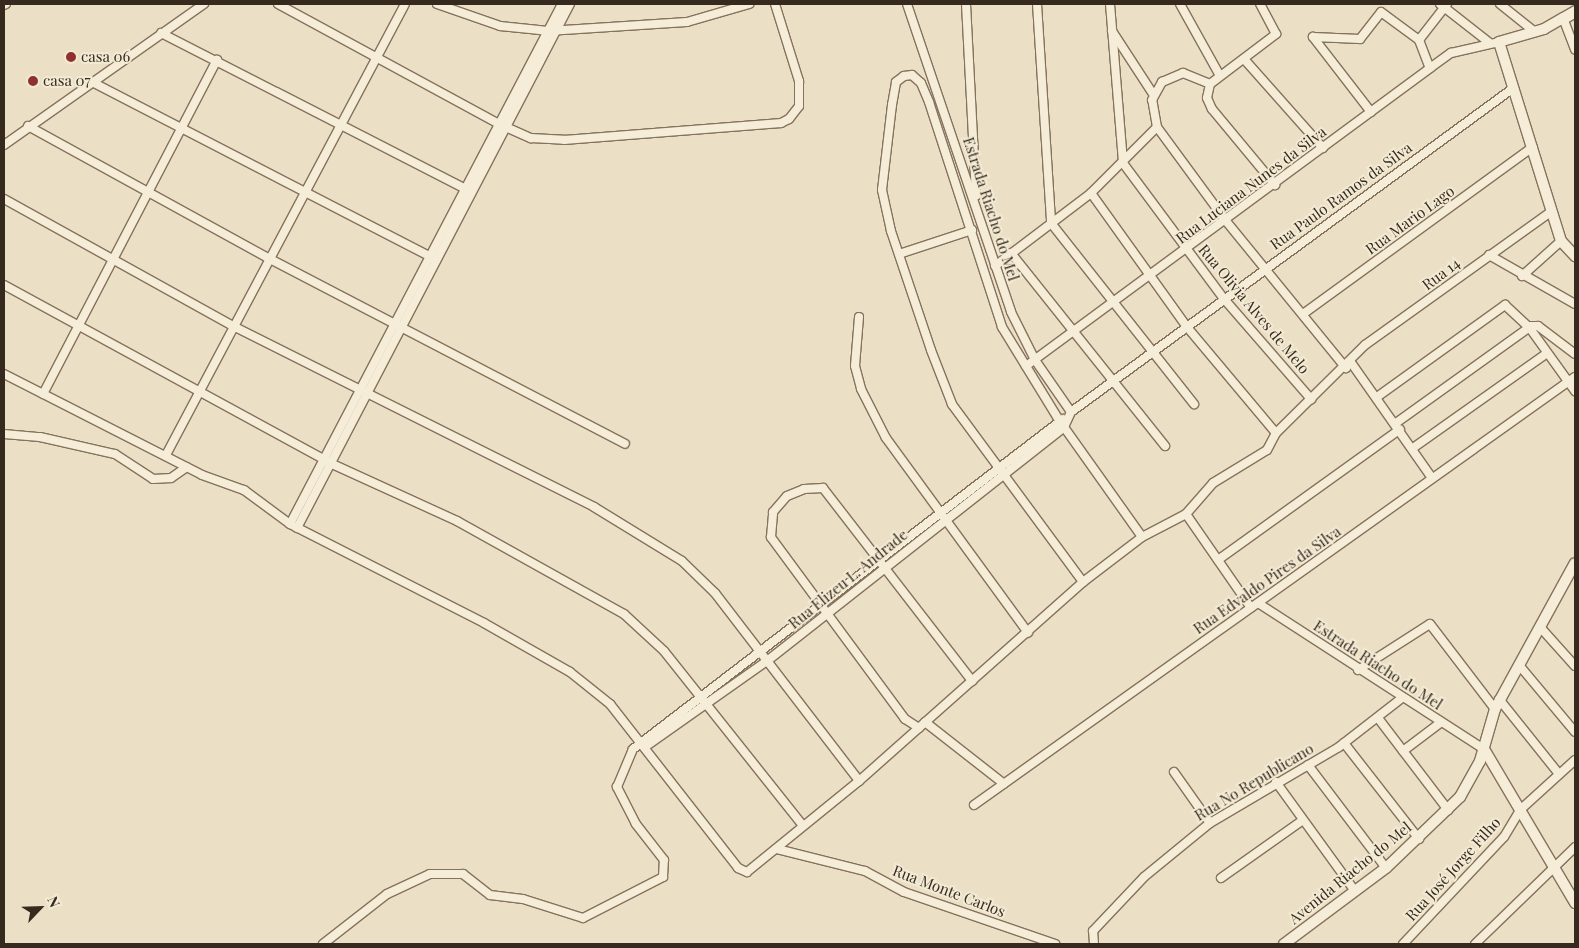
<!DOCTYPE html>
<meta charset="utf-8">
<style>
body{margin:0}
#map{position:relative;width:1579px;height:948px;overflow:hidden;background:#ebe0c5;font-family:"Playfair Display",serif}
div>[style]{position:absolute}
[style*='--x']{left:calc(var(--x)*1px);top:calc(var(--y)*1px);width:calc(var(--w)*1px);rotate:calc(var(--a)*1deg)}
.roads{filter:drop-shadow(1px 0 #85725d) drop-shadow(-1px 0 #85725d) drop-shadow(0 1px #85725d) drop-shadow(0 -1px #85725d)}
.minor>*{height:8px;margin:-4px;padding:0 4px;transform-origin:4px;border-radius:4px;background:#f6edd8}
.tertiary>*{height:10px;margin:-5px;padding:0 5px;transform-origin:5px;border-radius:5px;background:#f6edd8}
.secondary>*{height:11px;margin:-5.5px;padding:0 5.5px;transform-origin:5.5px;border-radius:5.5px;background:#f6edd8}
.dots>*{width:14px;height:14px;translate:-50% -50%;box-sizing:border-box;border:2px solid #f3ead4;border-radius:50%}
span{translate:-50% -50%;white-space:nowrap;text-align:center;line-height:1.15;-webkit-text-stroke:4px #f3ead4;paint-order:stroke}
.poi-label{font-size:15px;color:#362a1f}
.left{translate:0 -50%;text-align:left}
.street-label{font-size:15px;color:#362a1f}
.frame{position:absolute;inset:0;border:5px solid #362a1f;pointer-events:none}
.north{position:absolute;left:15px;top:883px;width:50px;height:50px;-webkit-text-stroke:4px #f3ead4;paint-order:stroke;rotate:66deg;font-size:14px;font-weight:700;line-height:20px;text-align:center;color:#362a1f}
.north::after{content:'';display:block;margin:auto;width:18px;height:22px;background:#362a1f;clip-path:polygon(50% 0,100% 100%,50% 72%,0 100%)}
</style>
<div id="map">
<div class="roads">
<div class="minor">
<div style="--x:278;--y:4;--w:251;--a:28.5"></div>
<div style="--x:499;--y:124;--w:35;--a:24"></div>
<div style="--x:531;--y:138;--w:33;--a:3"></div>
<div style="--x:564;--y:140;--w:218;--a:-4.5"></div>
<div style="--x:781;--y:123;--w:9;--a:-27"></div>
<div style="--x:789;--y:119;--w:16;--a:-52"></div>
<div style="--x:799;--y:106;--w:25;--a:-90"></div>
<div style="--x:799;--y:81;--w:81;--a:-107.3"></div>
<div style="--x:437;--y:4;--w:67;--a:19.2"></div>
<div style="--x:500;--y:26;--w:48;--a:5.9"></div>
<div style="--x:548;--y:31;--w:139;--a:-3.7"></div>
<div style="--x:687;--y:22;--w:65;--a:-16.2"></div>
<div style="--x:907;--y:4;--w:325;--a:71.3"></div>
<div style="--x:1011;--y:312;--w:54;--a:63.4"></div>
<div style="--x:1035;--y:360;--w:63;--a:55.3"></div>
<div style="--x:966;--y:4;--w:192;--a:87"></div>
<div style="--x:1037;--y:4;--w:219;--a:86.3"></div>
<div style="--x:1051;--y:223;--w:231;--a:51.7"></div>
<div style="--x:1110;--y:4;--w:160;--a:85.3"></div>
<div style="--x:1123;--y:163;--w:169;--a:53.4"></div>
<div style="--x:1224;--y:299;--w:133;--a:49"></div>
<div style="--x:1180;--y:4;--w:82;--a:60.9"></div>
<div style="--x:1440;--y:4;--w:63;--a:38"></div>
<div style="--x:1500;--y:4;--w:45;--a:38.7"></div>
<div style="--x:4;--y:5;--w:2;--a:-27"></div>
<div style="--x:1563;--y:18;--w:34;--a:69"></div>
<div style="--x:1112;--y:31;--w:75;--a:56.9"></div>
<div style="--x:161;--y:33;--w:347;--a:27.1"></div>
<div style="--x:1419;--y:40;--w:46;--a:-52.1"></div>
<div style="--x:1419;--y:40;--w:30;--a:69"></div>
<div style="--x:1244;--y:59;--w:119;--a:48.4"></div>
<div style="--x:92;--y:82;--w:386;--a:27.3"></div>
<div style="--x:1210;--y:84;--w:14;--a:102"></div>
<div style="--x:1207;--y:98;--w:12;--a:66"></div>
<div style="--x:1212;--y:109;--w:99;--a:50.3"></div>
<div style="--x:1371;--y:112;--w:95;--a:-127.7"></div>
<div style="--x:1313;--y:37;--w:47;--a:2.4"></div>
<div style="--x:1360;--y:39;--w:34;--a:-52"></div>
<div style="--x:1381;--y:12;--w:47;--a:36.4"></div>
<div style="--x:28;--y:126;--w:276;--a:28.8"></div>
<div style="--x:270;--y:259;--w:400;--a:27.5"></div>
<div style="--x:1157;--y:127;--w:117;--a:53.7"></div>
<div style="--x:1226;--y:221;--w:190;--a:50.8"></div>
<div style="--x:4;--y:145;--w:245;--a:-35.2"></div>
<div style="--x:1091;--y:193;--w:165;--a:54.4"></div>
<div style="--x:1187;--y:327;--w:138;--a:50"></div>
<div style="--x:4;--y:199;--w:264;--a:29"></div>
<div style="--x:235;--y:327;--w:402;--a:26.6"></div>
<div style="--x:594;--y:507;--w:103;--a:31.5"></div>
<div style="--x:682;--y:561;--w:46;--a:44.1"></div>
<div style="--x:715;--y:593;--w:237;--a:52.5"></div>
<div style="--x:1011;--y:253;--w:247;--a:51.4"></div>
<div style="--x:899;--y:254;--w:77;--a:-18.2"></div>
<div style="--x:1489;--y:255;--w:99;--a:29.7"></div>
<div style="--x:995;--y:266;--w:121;--a:-37.2"></div>
<div style="--x:1091;--y:193;--w:93;--a:-45"></div>
<div style="--x:1157;--y:127;--w:27;--a:-100"></div>
<div style="--x:1152;--y:100;--w:21;--a:-61"></div>
<div style="--x:1162;--y:82;--w:23;--a:-23"></div>
<div style="--x:1183;--y:73;--w:29;--a:22"></div>
<div style="--x:1210;--y:84;--w:83;--a:-37.1"></div>
<div style="--x:1276;--y:34;--w:34;--a:-118"></div>
<div style="--x:1522;--y:276;--w:52;--a:-41.9"></div>
<div style="--x:4;--y:285;--w:371;--a:28.6"></div>
<div style="--x:330;--y:463;--w:140;--a:24.5"></div>
<div style="--x:457;--y:521;--w:191;--a:29.1"></div>
<div style="--x:624;--y:614;--w:54;--a:42.8"></div>
<div style="--x:664;--y:651;--w:223;--a:51.5"></div>
<div style="--x:1303;--y:314;--w:284;--a:-36"></div>
<div style="--x:859;--y:317;--w:49;--a:94.7"></div>
<div style="--x:855;--y:366;--w:24;--a:75"></div>
<div style="--x:861;--y:389;--w:55;--a:63"></div>
<div style="--x:886;--y:438;--w:241;--a:53.9"></div>
<div style="--x:1350;--y:361;--w:143;--a:55"></div>
<div style="--x:1026;--y:366;--w:502;--a:-36.41"></div>
<div style="--x:1430;--y:68;--w:26;--a:-36"></div>
<div style="--x:1451;--y:53;--w:49;--a:-12.9"></div>
<div style="--x:4;--y:374;--w:222;--a:27"></div>
<div style="--x:202;--y:475;--w:45;--a:19.7"></div>
<div style="--x:244;--y:490;--w:57;--a:36.5"></div>
<div style="--x:290;--y:524;--w:218;--a:27"></div>
<div style="--x:484;--y:623;--w:99;--a:29.7"></div>
<div style="--x:570;--y:672;--w:51;--a:38.7"></div>
<div style="--x:610;--y:704;--w:208;--a:52"></div>
<div style="--x:738;--y:868;--w:10;--a:24"></div>
<div style="--x:747;--y:872;--w:144;--a:-39.1"></div>
<div style="--x:859;--y:781;--w:300;--a:-41.6"></div>
<div style="--x:1083;--y:582;--w:74;--a:-37.3"></div>
<div style="--x:1142;--y:537;--w:50;--a:-27.6"></div>
<div style="--x:1186;--y:514;--w:41;--a:-48.9"></div>
<div style="--x:1213;--y:483;--w:63;--a:-31.4"></div>
<div style="--x:1267;--y:450;--w:19;--a:-62"></div>
<div style="--x:1276;--y:433;--w:125;--a:-44.7"></div>
<div style="--x:1365;--y:345;--w:230;--a:-35.6"></div>
<div style="--x:43;--y:394;--w:377;--a:-62.5"></div>
<div style="--x:1377;--y:397;--w:158;--a:-35.7"></div>
<div style="--x:1505;--y:305;--w:33;--a:43"></div>
<div style="--x:1529;--y:327;--w:79;--a:54.3"></div>
<div style="--x:1396;--y:423;--w:166;--a:-35.7"></div>
<div style="--x:1531;--y:326;--w:7;--a:0"></div>
<div style="--x:1538;--y:326;--w:46;--a:37.1"></div>
<div style="--x:4;--y:434;--w:36;--a:5"></div>
<div style="--x:40;--y:437;--w:77;--a:12.8"></div>
<div style="--x:115;--y:454;--w:45;--a:33.3"></div>
<div style="--x:153;--y:479;--w:18;--a:-3"></div>
<div style="--x:171;--y:478;--w:19;--a:-35"></div>
<div style="--x:1413;--y:448;--w:164;--a:-35.3"></div>
<div style="--x:166;--y:455;--w:510;--a:-62.08"></div>
<div style="--x:1186;--y:514;--w:114;--a:55.3"></div>
<div style="--x:290;--y:524;--w:587;--a:-62.39"></div>
<div style="--x:297;--y:528;--w:591;--a:-62.48"></div>
<div style="--x:1218;--y:560;--w:224;--a:-35.7"></div>
<div style="--x:1083;--y:582;--w:221;--a:-126.4"></div>
<div style="--x:952;--y:404;--w:58;--a:-111.3"></div>
<div style="--x:931;--y:350;--w:126;--a:-108.6"></div>
<div style="--x:891;--y:231;--w:42;--a:-102.4"></div>
<div style="--x:882;--y:190;--w:86;--a:-83.3"></div>
<div style="--x:892;--y:105;--w:23;--a:-80"></div>
<div style="--x:896;--y:82;--w:10;--a:-37"></div>
<div style="--x:904;--y:76;--w:8;--a:-7"></div>
<div style="--x:912;--y:75;--w:12;--a:42"></div>
<div style="--x:921;--y:83;--w:21;--a:67"></div>
<div style="--x:929;--y:102;--w:237;--a:72"></div>
<div style="--x:1002;--y:327;--w:109;--a:58.5"></div>
<div style="--x:1059;--y:420;--w:143;--a:54.6"></div>
<div style="--x:1258;--y:603;--w:269;--a:32.9"></div>
<div style="--x:1540;--y:627;--w:52;--a:48.1"></div>
<div style="--x:1519;--y:665;--w:87;--a:50.1"></div>
<div style="--x:1358;--y:670;--w:85;--a:-32.6"></div>
<div style="--x:1430;--y:624;--w:107;--a:52.6"></div>
<div style="--x:1499;--y:699;--w:96;--a:51.3"></div>
<div style="--x:1378;--y:718;--w:116;--a:52.7"></div>
<div style="--x:925;--y:722;--w:100;--a:38.1"></div>
<div style="--x:919;--y:728;--w:17;--a:-147"></div>
<div style="--x:905;--y:719;--w:226;--a:-126.4"></div>
<div style="--x:771;--y:537;--w:25;--a:-85"></div>
<div style="--x:773;--y:512;--w:21;--a:-49"></div>
<div style="--x:787;--y:496;--w:18;--a:-22"></div>
<div style="--x:804;--y:489;--w:19;--a:-3"></div>
<div style="--x:823;--y:488;--w:244;--a:52.3"></div>
<div style="--x:1344;--y:743;--w:122;--a:52"></div>
<div style="--x:645;--y:747;--w:149;--a:-35.2"></div>
<div style="--x:767;--y:661;--w:378;--a:-38.2"></div>
<div style="--x:1064;--y:427;--w:17;--a:-65"></div>
<div style="--x:1071;--y:412;--w:547;--a:-36.22"></div>
<div style="--x:1403;--y:751;--w:46;--a:-37.1"></div>
<div style="--x:1308;--y:765;--w:129;--a:52.9"></div>
<div style="--x:1174;--y:772;--w:62;--a:54.8"></div>
<div style="--x:1276;--y:782;--w:135;--a:54.1"></div>
<div style="--x:974;--y:805;--w:738;--a:-35.46"></div>
<div style="--x:777;--y:849;--w:91;--a:14"></div>
<div style="--x:865;--y:871;--w:44;--a:28.3"></div>
<div style="--x:904;--y:892;--w:160;--a:19"></div>
<div style="--x:1221;--y:878;--w:100;--a:-35.3"></div>
<div style="--x:323;--y:944;--w:81;--a:-38"></div>
<div style="--x:387;--y:894;--w:47;--a:-24.9"></div>
<div style="--x:430;--y:874;--w:33;--a:0"></div>
<div style="--x:463;--y:874;--w:34;--a:38"></div>
<div style="--x:490;--y:895;--w:33;--a:7"></div>
<div style="--x:523;--y:899;--w:63;--a:17.6"></div>
<div style="--x:583;--y:918;--w:90;--a:-27.1"></div>
<div style="--x:663;--y:877;--w:17;--a:-87"></div>
<div style="--x:664;--y:860;--w:46;--a:-127.9"></div>
<div style="--x:636;--y:824;--w:42;--a:-117.2"></div>
<div style="--x:617;--y:787;--w:41;--a:-67.2"></div>
<div style="--x:633;--y:749;--w:542;--a:-37.5"></div>
<div style="--x:1094;--y:944;--w:13;--a:-94"></div>
<div style="--x:1093;--y:931;--w:74;--a:-46.6"></div>
<div style="--x:1144;--y:877;--w:85;--a:-39.3"></div>
<div style="--x:1210;--y:823;--w:150;--a:-30.5"></div>
<div style="--x:1339;--y:747;--w:80;--a:-37.9"></div>
<div style="--x:1403;--y:944;--w:147;--a:-46.7"></div>
<div style="--x:1504;--y:837;--w:31;--a:-59"></div>
<div style="--x:1520;--y:810;--w:74;--a:-42.3"></div>
<div style="--x:1475;--y:944;--w:139;--a:-44.1"></div>
</div>
<div class="tertiary">
<div style="--x:1563;--y:18;--w:22;--a:150"></div>
<div style="--x:1544;--y:29;--w:47;--a:163.9"></div>
<div style="--x:1499;--y:42;--w:208;--a:72.7"></div>
<div style="--x:1561;--y:241;--w:21;--a:47"></div>
<div style="--x:1484;--y:749;--w:179;--a:59.4"></div>
<div style="--x:1284;--y:944;--w:127;--a:-36.7"></div>
<div style="--x:1386;--y:868;--w:103;--a:-43.8"></div>
<div style="--x:1460;--y:797;--w:41;--a:-60.9"></div>
<div style="--x:1480;--y:761;--w:54;--a:-73.9"></div>
<div style="--x:1495;--y:709;--w:166;--a:-61.3"></div>
</div>
<div class="secondary">
<div style="--x:1563;--y:18;--w:14;--a:-30"></div>
</div>
</div>
<div class="dots">
<div style="left:71px;top:57px;background:#8f3131"></div>
<div style="left:33px;top:81px;background:#8f3131"></div>
</div>
<div class="poi-label">
<span class="left" style="left:81px;top:57px">casa 06</span>
<span class="left" style="left:43px;top:81px">casa 07</span>
</div>
<div class="street-label">
<span style="left:1251px;top:185px;rotate:-37deg">Rua Luciana Nunes da Silva</span>
<span style="left:1341px;top:196px;rotate:-36deg">Rua Paulo Ramos da Silva</span>
<span style="left:991px;top:209px;rotate:72deg">Estrada Riacho do Mel</span>
<span style="left:1410px;top:220px;rotate:-36deg">Rua Mario Lago</span>
<span style="left:1441px;top:274px;rotate:-37deg">Rua 14</span>
<span style="left:1254px;top:309px;rotate:50deg">Rua Olivia Alves de Melo</span>
<span style="left:848px;top:579px;rotate:-39deg">Rua Elizeu L. Andrade</span>
<span style="left:1267px;top:580px;rotate:-35deg">Rua Edvaldo Pires da Silva</span>
<span style="left:1378px;top:665px;rotate:33deg">Estrada Riacho do Mel</span>
<span style="left:1254px;top:782px;rotate:-31deg">Rua No Republicano</span>
<span style="left:1453px;top:869px;rotate:-48deg">Rua José Jorge Filho</span>
<span style="left:1350px;top:873px;rotate:-39deg">Avenida Riacho do Mel</span>
<span style="left:949px;top:891px;rotate:21deg">Rua Monte Carlos</span>
</div>
<div class="frame"></div>
<div class="north">N</div>
</div>
